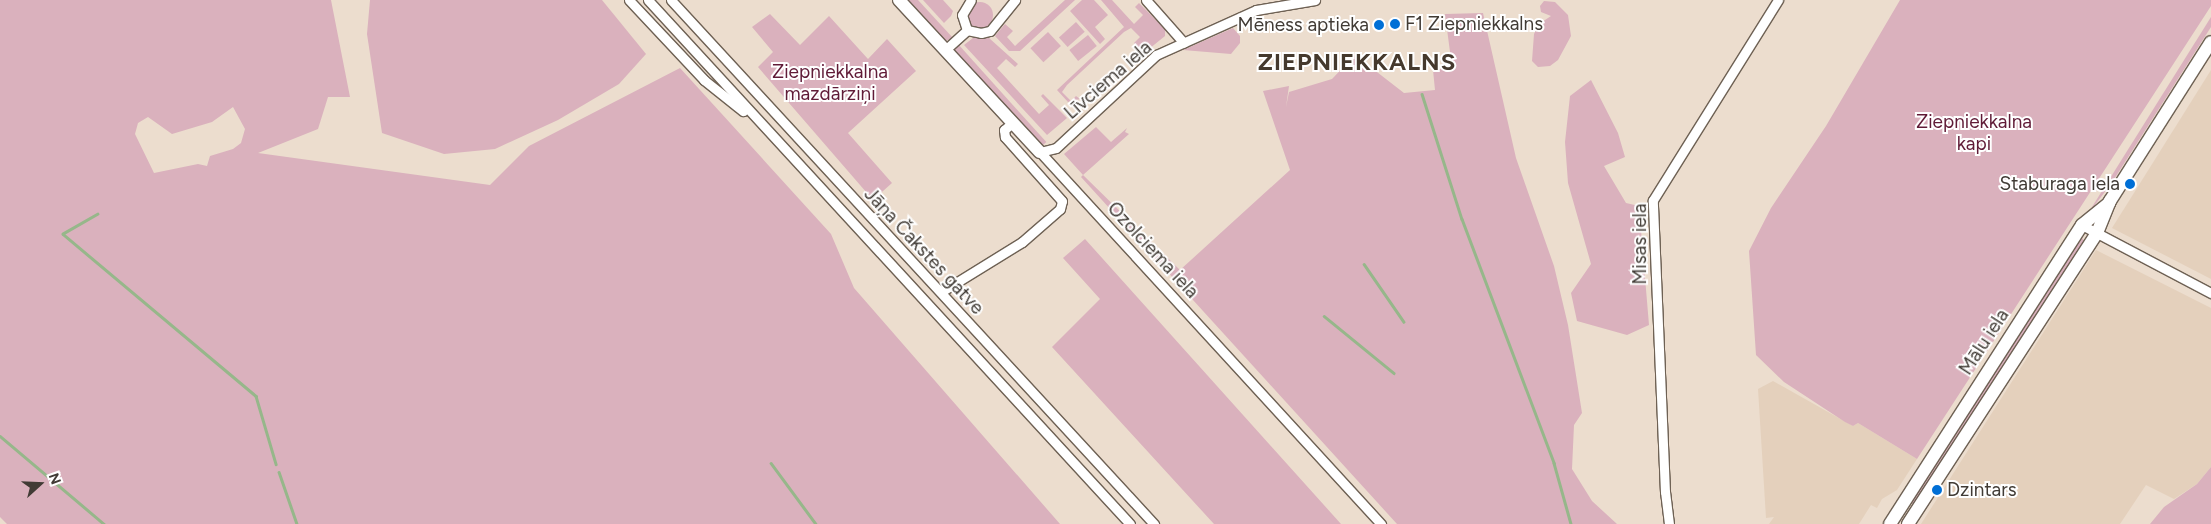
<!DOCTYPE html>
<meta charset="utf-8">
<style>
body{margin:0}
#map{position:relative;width:2211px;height:524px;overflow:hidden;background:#ecddce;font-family:Figtree,sans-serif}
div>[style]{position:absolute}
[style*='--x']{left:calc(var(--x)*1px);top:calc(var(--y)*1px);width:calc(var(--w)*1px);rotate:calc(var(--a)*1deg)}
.built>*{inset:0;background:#e4d0bc}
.green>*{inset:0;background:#dab1bd;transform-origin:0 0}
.round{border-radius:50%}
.stream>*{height:2.5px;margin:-1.25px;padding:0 1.25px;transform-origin:1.25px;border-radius:1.25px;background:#96b78a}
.roads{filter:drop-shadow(1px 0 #6e6154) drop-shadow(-1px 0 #6e6154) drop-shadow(0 1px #6e6154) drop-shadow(0 -1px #6e6154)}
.street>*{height:9px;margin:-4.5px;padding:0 4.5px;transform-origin:4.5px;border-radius:4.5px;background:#fff}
.secondary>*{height:12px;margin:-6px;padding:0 6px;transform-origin:6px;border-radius:6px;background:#fff}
.dots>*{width:14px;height:14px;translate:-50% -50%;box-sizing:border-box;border:2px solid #fff;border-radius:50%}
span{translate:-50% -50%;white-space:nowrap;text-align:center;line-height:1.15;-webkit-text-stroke:4px #fff;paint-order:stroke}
.poi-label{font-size:19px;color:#413b35}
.left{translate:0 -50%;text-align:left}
.right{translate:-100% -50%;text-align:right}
.park-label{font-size:19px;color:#601b37}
.street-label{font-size:19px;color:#413b35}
.district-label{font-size:24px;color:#45392d;font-weight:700;letter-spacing:1px}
.north{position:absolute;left:15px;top:459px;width:50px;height:50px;-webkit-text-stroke:4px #fff;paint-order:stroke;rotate:70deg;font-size:14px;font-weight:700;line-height:20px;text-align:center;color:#413b35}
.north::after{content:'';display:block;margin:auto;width:18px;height:22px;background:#413b35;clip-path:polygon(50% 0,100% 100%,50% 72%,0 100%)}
</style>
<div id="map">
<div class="built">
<div style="clip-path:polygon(2211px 70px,2211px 279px,2112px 228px)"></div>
<div style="clip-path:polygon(2096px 250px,2211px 308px,2211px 467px,2197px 484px,2174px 499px,2146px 485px,2120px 524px,1921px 524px)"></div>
<div style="clip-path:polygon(1773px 381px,1853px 426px,1858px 423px,1917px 459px,1897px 490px,1882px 499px,1877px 508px,1871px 505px,1859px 524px,1769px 524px,1774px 517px,1766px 518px,1758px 389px)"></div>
</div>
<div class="green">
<div style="clip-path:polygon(evenodd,0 0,331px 0,350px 97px,328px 97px,318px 129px,258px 153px,490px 185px,529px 146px,680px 68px,831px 234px,854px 288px,1060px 524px,7px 524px,0 517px,0 0,233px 107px,245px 129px,241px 143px,233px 149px,210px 156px,207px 166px,198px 164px,154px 173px,135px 134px,138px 123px,148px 117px,172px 134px,212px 122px,233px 107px)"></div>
<div style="clip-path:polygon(370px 0,602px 0,646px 54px,619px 84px,558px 120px,495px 149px,444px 154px,382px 133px,367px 34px)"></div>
<div style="clip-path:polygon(907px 0,918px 0,953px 38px,945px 41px)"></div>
<div style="clip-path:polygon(923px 0,943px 0,953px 11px,951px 16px,944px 23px)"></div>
<div style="clip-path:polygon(1065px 0,1075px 0,1020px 51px,1009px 51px,995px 36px,1005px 24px,1013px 31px,1007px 37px,1015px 46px)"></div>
<div style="clip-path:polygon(1082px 0,1094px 0,1108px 15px,1095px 27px,1105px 39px,1100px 44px,1070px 11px)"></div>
<div style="clip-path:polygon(1101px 0,1112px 0,1134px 24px,1143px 15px,1135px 7px,1139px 3px,1165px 29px,1165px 36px,1144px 53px,1134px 43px,1140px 37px,1131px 28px,1124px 32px,1067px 85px,1062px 92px,1071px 101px,1076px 96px,1080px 99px,1068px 102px,1057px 90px,1124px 27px)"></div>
<div style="clip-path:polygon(1900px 0,2211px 0,2211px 6px,1917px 459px,1858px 423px,1853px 426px,1845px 422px,1784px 382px,1756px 355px,1749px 251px,1771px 208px,1826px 126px)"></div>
<div style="clip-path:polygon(1544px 1px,1555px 2px,1568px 15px,1571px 36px,1558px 60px,1550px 66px,1538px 67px,1532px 61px,1534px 34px,1539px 24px,1551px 16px,1541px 12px,1540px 6px)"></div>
<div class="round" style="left:967px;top:2px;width:26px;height:26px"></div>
<div style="clip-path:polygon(1483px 13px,1516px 158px,1554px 266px,1568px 325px,1582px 413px,1574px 425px,1572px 469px,1592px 501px,1617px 524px,1397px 524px,1081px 177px,1083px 175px,1064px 154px,1096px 127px,1111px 142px,1127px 128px,1125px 132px,1129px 134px,1083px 175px,1180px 270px,1290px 170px,1263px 91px,1289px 86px,1286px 107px,1289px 92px,1332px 79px,1355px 55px,1404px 93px,1435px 90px,1433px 70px,1452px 67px,1445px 14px)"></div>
<div style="clip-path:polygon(770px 14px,800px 45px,829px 16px,868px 59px,887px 39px,916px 71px,848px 133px,892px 183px,873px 200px,758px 67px,773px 52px,752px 27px)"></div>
<div style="clip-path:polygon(2211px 17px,2211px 27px,2111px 184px,2087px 215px)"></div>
<div style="left:1076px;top:22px;width:13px;height:23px;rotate:48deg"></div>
<div style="clip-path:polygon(1233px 28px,1240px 36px,1240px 43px,1231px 54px,1183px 50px)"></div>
<div style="left:1048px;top:32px;width:19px;height:24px;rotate:47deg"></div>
<div style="left:1088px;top:35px;width:14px;height:24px;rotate:51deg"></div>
<div style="clip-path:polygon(973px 38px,989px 38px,1018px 64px,1015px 67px,1006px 59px,997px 68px,1039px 114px,1049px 105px,1041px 96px,1043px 94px,1067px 118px,1047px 135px,964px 45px)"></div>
<div style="left:958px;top:44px;width:132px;height:8px;rotate:48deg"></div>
<div style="clip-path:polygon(1591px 80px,1618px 133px,1625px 157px,1604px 166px,1626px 203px,1639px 206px,1649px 325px,1627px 335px,1577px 321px,1571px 293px,1591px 264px,1568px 183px,1565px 142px,1570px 96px)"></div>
<div style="clip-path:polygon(2082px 238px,2085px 242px,1915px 506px,1909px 502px)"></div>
<div style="clip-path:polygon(1085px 239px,1341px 524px,1214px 524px,1052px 347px,1100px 299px,1063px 258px)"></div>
<div style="clip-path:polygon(2211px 467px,2211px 524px,2150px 524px,2164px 507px,2197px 484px)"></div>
</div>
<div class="stream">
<div style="--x:1422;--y:94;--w:131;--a:72.3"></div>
<div style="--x:1462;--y:219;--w:261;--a:69.3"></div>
<div style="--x:1554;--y:463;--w:63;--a:74.4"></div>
<div style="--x:98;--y:214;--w:40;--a:150.3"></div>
<div style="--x:63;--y:234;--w:252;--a:40"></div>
<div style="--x:256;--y:396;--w:71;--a:73.6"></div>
<div style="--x:1364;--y:264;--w:70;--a:55.4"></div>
<div style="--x:1324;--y:316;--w:90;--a:39.2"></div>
<div style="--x:0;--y:436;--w:136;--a:40.2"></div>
<div style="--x:771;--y:463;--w:76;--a:53.6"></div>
<div style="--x:279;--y:472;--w:55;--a:70.9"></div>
</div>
<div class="roads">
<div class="street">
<div style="--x:629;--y:0;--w:110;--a:46.8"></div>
<div style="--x:704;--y:80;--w:50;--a:38.5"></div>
<div style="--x:648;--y:0;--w:712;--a:47.39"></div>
<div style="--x:671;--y:0;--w:713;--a:47.33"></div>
<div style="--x:1146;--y:0;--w:57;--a:48.5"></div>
<div style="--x:967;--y:30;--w:16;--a:-108"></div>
<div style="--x:962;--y:15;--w:17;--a:-59"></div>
<div style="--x:945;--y:50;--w:30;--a:-42"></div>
<div style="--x:967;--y:30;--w:14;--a:12"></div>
<div style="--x:981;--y:33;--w:9;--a:-13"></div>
<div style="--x:990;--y:31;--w:40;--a:-51"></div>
<div style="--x:1040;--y:152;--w:505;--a:47.49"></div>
<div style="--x:1040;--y:152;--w:16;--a:-14"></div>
<div style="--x:1056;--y:148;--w:137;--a:-42.9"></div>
<div style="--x:1156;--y:55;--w:110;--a:-24.2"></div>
<div style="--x:1256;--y:10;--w:60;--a:-9.6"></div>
<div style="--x:2082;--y:225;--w:146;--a:27.8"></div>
<div style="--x:941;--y:292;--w:95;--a:-31.7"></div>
<div style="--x:1022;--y:242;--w:50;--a:-41"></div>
<div style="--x:1060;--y:209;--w:8;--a:-76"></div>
<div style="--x:1062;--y:201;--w:86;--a:-131.7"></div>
<div style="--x:1005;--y:137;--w:7;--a:-98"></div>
<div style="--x:1004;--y:130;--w:11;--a:-41"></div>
<div style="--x:1669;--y:524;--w:32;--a:-97"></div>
<div style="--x:1665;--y:492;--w:292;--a:-92.4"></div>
<div style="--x:1653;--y:200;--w:236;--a:-58"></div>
</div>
<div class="secondary">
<div style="--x:899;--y:0;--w:207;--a:47.2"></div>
<div style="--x:1890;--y:524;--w:355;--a:-57.3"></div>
<div style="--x:2082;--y:225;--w:35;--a:-39"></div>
<div style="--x:1908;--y:524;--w:347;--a:-57"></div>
<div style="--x:2097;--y:233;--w:35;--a:-68"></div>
<div style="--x:2110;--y:201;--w:188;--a:-57.6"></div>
</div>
</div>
<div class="dots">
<div style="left:1395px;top:24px;background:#006fd6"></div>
<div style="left:1379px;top:25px;background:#006fd6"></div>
<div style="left:2130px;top:184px;background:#006fd6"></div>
<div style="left:1937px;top:490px;background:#006fd6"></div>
</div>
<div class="poi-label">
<span class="left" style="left:1405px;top:24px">F1 Ziepniekkalns</span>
<span class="right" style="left:1369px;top:25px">Mēness aptieka</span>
<span class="right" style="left:2120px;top:184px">Staburaga iela</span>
<span class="left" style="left:1947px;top:490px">Dzintars</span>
</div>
<div class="park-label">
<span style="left:830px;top:83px">Ziepniekkalna<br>mazdārziņi</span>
<span style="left:1974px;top:133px">Ziepniekkalna<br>kapi</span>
</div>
<div class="street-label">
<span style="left:1108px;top:80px;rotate:-41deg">Līvciema iela</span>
<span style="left:1640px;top:244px;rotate:-90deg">Misas iela</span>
<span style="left:1153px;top:250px;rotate:47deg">Ozolciema iela</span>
<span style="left:924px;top:251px;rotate:47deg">Jāņa Čakstes gatve</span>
<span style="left:1984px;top:342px;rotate:-57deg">Mālu iela</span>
</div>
<div class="district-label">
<span style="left:1357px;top:62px">ZIEPNIEKKALNS</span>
</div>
<div class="north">N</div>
</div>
